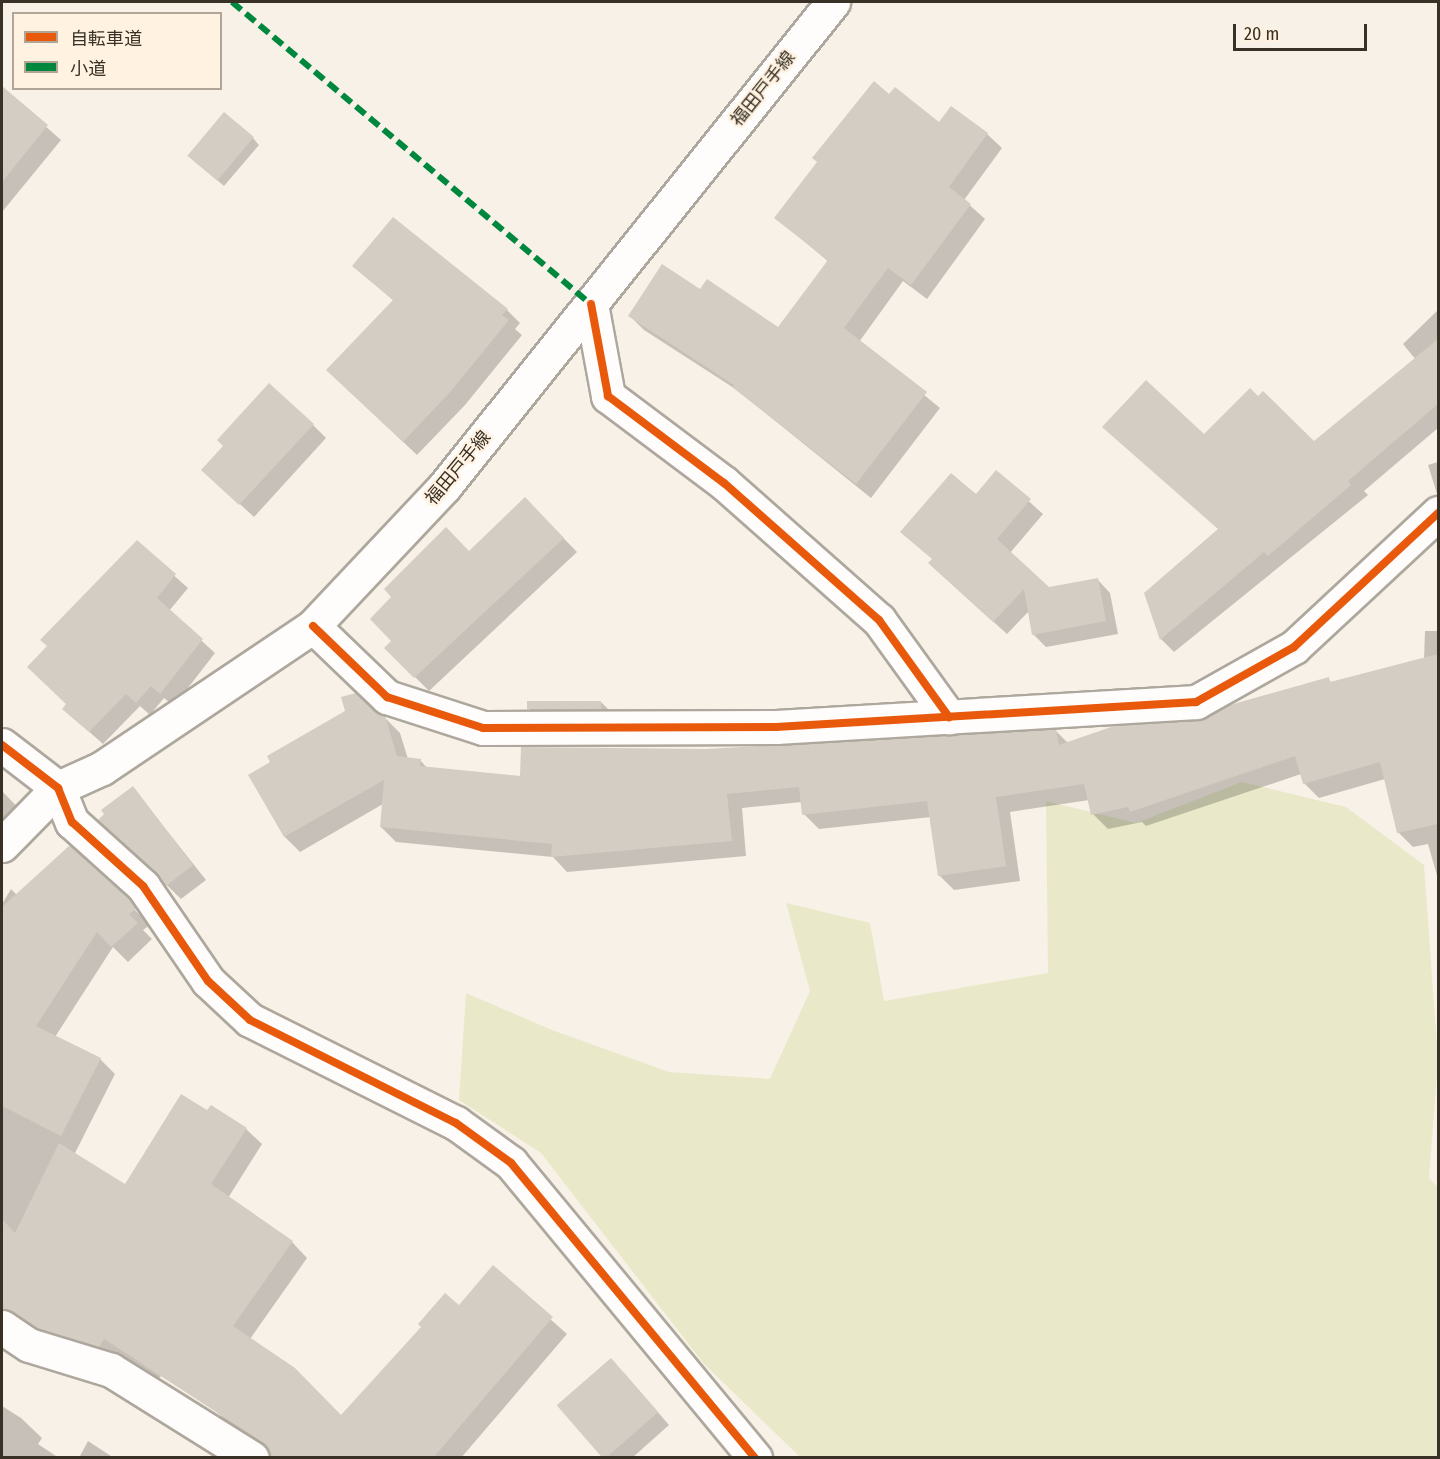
<!DOCTYPE html>
<meta charset="utf-8">
<style>
body{margin:0}
#map{position:relative;width:1440px;height:1459px;overflow:hidden;background:#f8f1e7;font-family:"Fira Sans Condensed","Noto Sans JP",sans-serif}
div>[style]{position:absolute}
[style*='--x']{left:calc(var(--x)*1px);top:calc(var(--y)*1px);width:calc(var(--w)*1px);rotate:calc(var(--a)*1deg)}
.green>*{inset:0;background:#e9e9ca}
.shadow>*{inset:0;background:#0003}
.building>*{inset:0;background:#d4cdc3;transform-origin:0 0}
.roads{filter:drop-shadow(2px 0 #aea79d) drop-shadow(-2px 0 #aea79d) drop-shadow(0 2px #aea79d) drop-shadow(0 -2px #aea79d)}
.minor>*{height:33px;margin:-16.5px;padding:0 16.5px;transform-origin:16.5px;border-radius:16.5px;background:#fefdfb}
.secondary>*{height:33px;margin:-16.5px;padding:0 16.5px;transform-origin:16.5px;border-radius:16.5px;background:#fefdfb}
.quiet>*{height:6px;margin-top:-3px;transform-origin:0;background:repeating-linear-gradient(90deg,#00873e 0 12px,transparent 0 18px)}
.cycleway>*{height:8px;margin:-4px;padding:0 4px;transform-origin:4px;border-radius:4px;background:#e8590c}
span{translate:-50% -50%;white-space:nowrap;text-align:center;line-height:1.15;-webkit-text-stroke:4.5px #fff2e0;paint-order:stroke}
.street-label{font-size:18px;color:#393126}
.frame{position:absolute;inset:0;border:3px solid #393126;pointer-events:none}
.legend{position:absolute;left:12px;top:12px;width:210px;height:78px;box-sizing:border-box;background:#fff2e0;border:2px solid #b0a596;margin:0;padding:8px 10px;list-style:none;font-size:18px;color:#393126}
.legend li{display:flex;align-items:center;gap:12px;height:30px}
.legend b{width:30px;border:2px solid #b0a596}
.scale{position:absolute;left:1233px;top:24px;width:134px;height:27px;box-sizing:border-box;border:3px solid #393126;border-top:0;padding-left:8px;font-size:18px;line-height:21px;white-space:nowrap;color:#393126;-webkit-text-stroke:4px #fff2e0;paint-order:stroke}
</style>
<div id="map">
<div class="green">
<div style="clip-path:polygon(1242px 782px,1346px 807px,1424px 865px,1438px 1060px,1429px 1178px,1438px 1187px,1438px 1457px,800px 1457px,704px 1364px,541px 1153px,459px 1100px,466px 993px,552px 1030px,669px 1072px,770px 1079px,810px 991px,786px 903px,870px 923px,884px 1001px,1048px 973px,1046px 801px,1136px 823px)"></div>
</div>
<div class="shadow">
<div style="clip-path:polygon(2px 88px,61px 140px,2px 212px)"></div>
<div style="clip-path:polygon(890px 96px,939px 125px,987px 134px,1002px 148px,964px 200px,985px 219px,927px 299px,903px 281px,859px 342px,940px 408px,871px 498px,737px 390px,644px 330px,630px 316px,701px 291px,778px 329px,829px 262px,776px 218px)"></div>
<div style="clip-path:polygon(253px 138px,259px 145px,224px 186px,196px 162px)"></div>
<div style="clip-path:polygon(354px 266px,507px 310px,520px 323px,515px 329px,522px 335px,465px 405px,417px 455px,342px 384px,394px 301px)"></div>
<div style="clip-path:polygon(1438px 310px,1438px 428px,1364px 491px,1368px 495px,1174px 652px,1161px 639px,1220px 530px,1204px 436px,1314px 443px,1416px 360px,1403px 344px)"></div>
<div style="clip-path:polygon(313px 425px,326px 438px,254px 517px,217px 483px)"></div>
<div style="clip-path:polygon(1438px 462px,1438px 497px,1428px 465px)"></div>
<div style="clip-path:polygon(996px 472px,1043px 514px,1010px 553px,1048px 588px,1097px 579px,1110px 593px,1118px 634px,1046px 647px,1033px 634px,1029px 611px,1007px 634px,943px 576px,976px 496px)"></div>
<div style="clip-path:polygon(539px 513px,577px 552px,429px 691px,386px 648px,469px 553px)"></div>
<div style="clip-path:polygon(137px 543px,188px 588px,169px 611px,215px 653px,174px 706px,164px 698px,150px 715px,140px 706px,103px 744px,77px 721px,68px 704px)"></div>
<div style="clip-path:polygon(1425px 631px,1438px 631px,1438px 879px,1428px 844px,1413px 847px,1398px 832px,1385px 779px,1319px 798px,1304px 783px,1301px 774px,1146px 826px,1142px 822px,1108px 829px,1093px 814px,1089px 800px,1010px 812px,1020px 881px,954px 890px,939px 875px,931px 817px,819px 829px,804px 814px,802px 802px,742px 808px,746px 856px,567px 872px,553px 857px,396px 842px,381px 827px,383px 804px,300px 852px,285px 837px,250px 775px,384px 717px,400px 733px,408px 759px,421px 761px,427px 768px,522px 778px,706px 750px,1056px 731px,1068px 743px,1198px 722px,1328px 679px,1332px 683px,1424px 659px)"></div>
<div style="clip-path:polygon(601px 702px,615px 716px,542px 722px,528px 708px)"></div>
<div style="clip-path:polygon(133px 788px,206px 880px,181px 899px,100px 820px)"></div>
<div style="clip-path:polygon(2px 791px,28px 818px,2px 845px)"></div>
<div style="clip-path:polygon(11px 889px,17px 895px,135px 910px,150px 925px,143px 930px,152px 939px,128px 962px,113px 947px,55px 1037px,100px 1059px,115px 1074px,74px 1155px,125px 1186px,207px 1112px,246px 1129px,262px 1144px,228px 1198px,292px 1242px,307px 1258px,250px 1339px,341px 1417px,459px 1307px,493px 1268px,567px 1334px,461px 1458px,271px 1458px,270px 1452px,237px 1431px,170px 1368px,158px 1379px,120px 1353px,114px 1361px,2px 1317px,2px 904px)"></div>
<div style="clip-path:polygon(624px 1373px,669px 1425px,632px 1458px,604px 1458px,559px 1406px)"></div>
<div style="clip-path:polygon(2px 1406px,21px 1418px,42px 1438px,38px 1444px,59px 1458px,2px 1458px)"></div>
<div style="clip-path:polygon(88px 1441px,114px 1458px,79px 1458px)"></div>
</div>
<div class="building">
<div style="clip-path:polygon(874px 81px,889px 94px,895px 87px,939px 122px,951px 106px,988px 133px,949px 187px,971px 204px,911px 285px,888px 268px,844px 328px,927px 392px,856px 484px,732px 387px,734px 385px,628px 316px,662px 264px,700px 289px,707px 279px,778px 327px,828px 260px,774px 218px,817px 162px,812px 158px)"></div>
<div style="clip-path:polygon(2px 86px,48px 125px,2px 182px)"></div>
<div style="left:224px;top:112px;width:39px;height:57px;rotate:40deg"></div>
<div style="clip-path:polygon(393px 217px,508px 309px,502px 315px,509px 320px,451px 391px,403px 442px,326px 370px,393px 300px,352px 266px)"></div>
<div style="clip-path:polygon(1438px 339px,1438px 404px,1348px 481px,1351px 485px,1268px 556px,1264px 552px,1160px 640px,1144px 593px,1218px 529px,1102px 427px,1146px 380px,1204px 434px,1250px 388px,1258px 396px,1263px 391px,1314px 441px)"></div>
<div style="clip-path:polygon(269px 383px,314px 424px,239px 505px,201px 470px,223px 446px,217px 440px)"></div>
<div style="clip-path:polygon(996px 470px,1031px 499px,997px 539px,1049px 587px,1098px 578px,1106px 621px,1032px 635px,1024px 589px,993px 622px,928px 563px,932px 559px,900px 532px,951px 473px,976px 494px)"></div>
<div style="clip-path:polygon(525px 497px,564px 538px,414px 678px,384px 648px,391px 641px,370px 619px,391px 597px,384px 589px,446px 527px,469px 551px)"></div>
<div style="clip-path:polygon(137px 540px,176px 574px,157px 598px,203px 639px,160px 694px,151px 686px,136px 703px,126px 694px,89px 732px,62px 709px,66px 704px,27px 667px,47px 646px,40px 640px)"></div>
<div style="clip-path:polygon(1438px 654px,1438px 824px,1397px 833px,1380px 762px,1303px 784px,1295px 756px,1130px 812px,1128px 807px,1091px 815px,1084px 784px,996px 797px,1006px 866px,938px 876px,927px 801px,802px 815px,799px 787px,727px 794px,732px 841px,551px 857px,552px 844px,380px 827px,384px 780px,284px 837px,248px 775px,270px 762px,267px 756px,345px 711px,341px 697px,356px 693px,385px 716px,397px 756px,421px 759px,420px 766px,520px 776px,521px 747px,706px 749px,1056px 729px,1059px 745px,1114px 726px,1198px 721px,1230px 705px,1329px 677px,1330px 682px)"></div>
<div style="left:527px;top:701px;width:74px;height:8px"></div>
<div style="clip-path:polygon(133px 786px,193px 865px,166px 886px,98px 820px,104px 814px,101px 810px)"></div>
<div style="clip-path:polygon(70px 845px,129px 898px,136px 909px,129px 914px,138px 923px,111px 947px,97px 932px,36px 1026px,101px 1058px,61px 1136px,2px 1106px,2px 907px)"></div>
<div style="clip-path:polygon(181px 1094px,207px 1110px,211px 1105px,247px 1128px,211px 1184px,293px 1241px,233px 1326px,295px 1368px,341px 1415px,421px 1327px,418px 1324px,445px 1293px,459px 1305px,493px 1265px,553px 1317px,433px 1458px,271px 1458px,262px 1442px,104px 1339px,99px 1347px,37px 1328px,2px 1309px,2px 1219px,15px 1233px,59px 1143px,125px 1184px)"></div>
<div style="left:611px;top:1358px;width:72px;height:72px;rotate:49deg"></div>
</div>
<div class="roads">
<div class="minor">
<div style="--x:591;--y:304;--w:94;--a:79.5"></div>
<div style="--x:608;--y:396;--w:145;--a:36.9"></div>
<div style="--x:724;--y:483;--w:207;--a:41.5"></div>
<div style="--x:879;--y:620;--w:120;--a:54.2"></div>
<div style="--x:313;--y:626;--w:103;--a:43.8"></div>
<div style="--x:387;--y:697;--w:101;--a:17.9"></div>
<div style="--x:483;--y:728;--w:293;--a:-0.2"></div>
<div style="--x:776;--y:727;--w:421;--a:-3.4"></div>
<div style="--x:1196;--y:702;--w:112;--a:-29.3"></div>
<div style="--x:1294;--y:647;--w:197;--a:-42.9"></div>
<div style="--x:2;--y:745;--w:71;--a:37.5"></div>
<div style="--x:58;--y:788;--w:37;--a:68"></div>
<div style="--x:72;--y:822;--w:96;--a:42"></div>
<div style="--x:143;--y:886;--w:115;--a:55.6"></div>
<div style="--x:208;--y:981;--w:57;--a:42.9"></div>
<div style="--x:250;--y:1020;--w:230;--a:26.6"></div>
<div style="--x:456;--y:1123;--w:68;--a:36"></div>
<div style="--x:511;--y:1163;--w:383;--a:50.4"></div>
<div style="--x:2;--y:1327;--w:32;--a:34"></div>
<div style="--x:29;--y:1345;--w:86;--a:17"></div>
<div style="--x:111;--y:1370;--w:166;--a:32"></div>
</div>
<div class="secondary">
<div style="--x:2;--y:845;--w:80;--a:-45.5"></div>
<div style="--x:58;--y:788;--w:48;--a:-24.4"></div>
<div style="--x:102;--y:768;--w:254;--a:-33.9"></div>
<div style="--x:313;--y:626;--w:191;--a:-46.7"></div>
<div style="--x:444;--y:487;--w:622;--a:-51.27"></div>
</div>
</div>
<div class="quiet">
<div style="--x:232;--y:2;--w:469;--a:40.1"></div>
</div>
<div class="cycleway">
<div style="--x:591;--y:304;--w:94;--a:79.5"></div>
<div style="--x:608;--y:396;--w:145;--a:36.9"></div>
<div style="--x:724;--y:483;--w:207;--a:41.5"></div>
<div style="--x:879;--y:620;--w:120;--a:54.2"></div>
<div style="--x:313;--y:626;--w:103;--a:43.8"></div>
<div style="--x:387;--y:697;--w:101;--a:17.9"></div>
<div style="--x:483;--y:728;--w:293;--a:-0.2"></div>
<div style="--x:776;--y:727;--w:421;--a:-3.4"></div>
<div style="--x:1196;--y:702;--w:112;--a:-29.3"></div>
<div style="--x:1294;--y:647;--w:197;--a:-42.9"></div>
<div style="--x:2;--y:745;--w:71;--a:37.5"></div>
<div style="--x:58;--y:788;--w:37;--a:68"></div>
<div style="--x:72;--y:822;--w:96;--a:42"></div>
<div style="--x:143;--y:886;--w:115;--a:55.6"></div>
<div style="--x:208;--y:981;--w:57;--a:42.9"></div>
<div style="--x:250;--y:1020;--w:230;--a:26.6"></div>
<div style="--x:456;--y:1123;--w:68;--a:36"></div>
<div style="--x:511;--y:1163;--w:383;--a:50.4"></div>
</div>
<div class="street-label">
<span style="left:763px;top:89px;rotate:-51deg">福田戸手線</span>
<span style="left:458px;top:468px;rotate:-50deg">福田戸手線</span>
</div>
<div class="frame"></div>
<ul class="legend">
<li><b style="height:8px;background:#e8590c"></b>自転車道</li>
<li><b style="height:8px;background:#00873e"></b>小道</li>
</ul>
<div class="scale">20 m</div>
</div>
